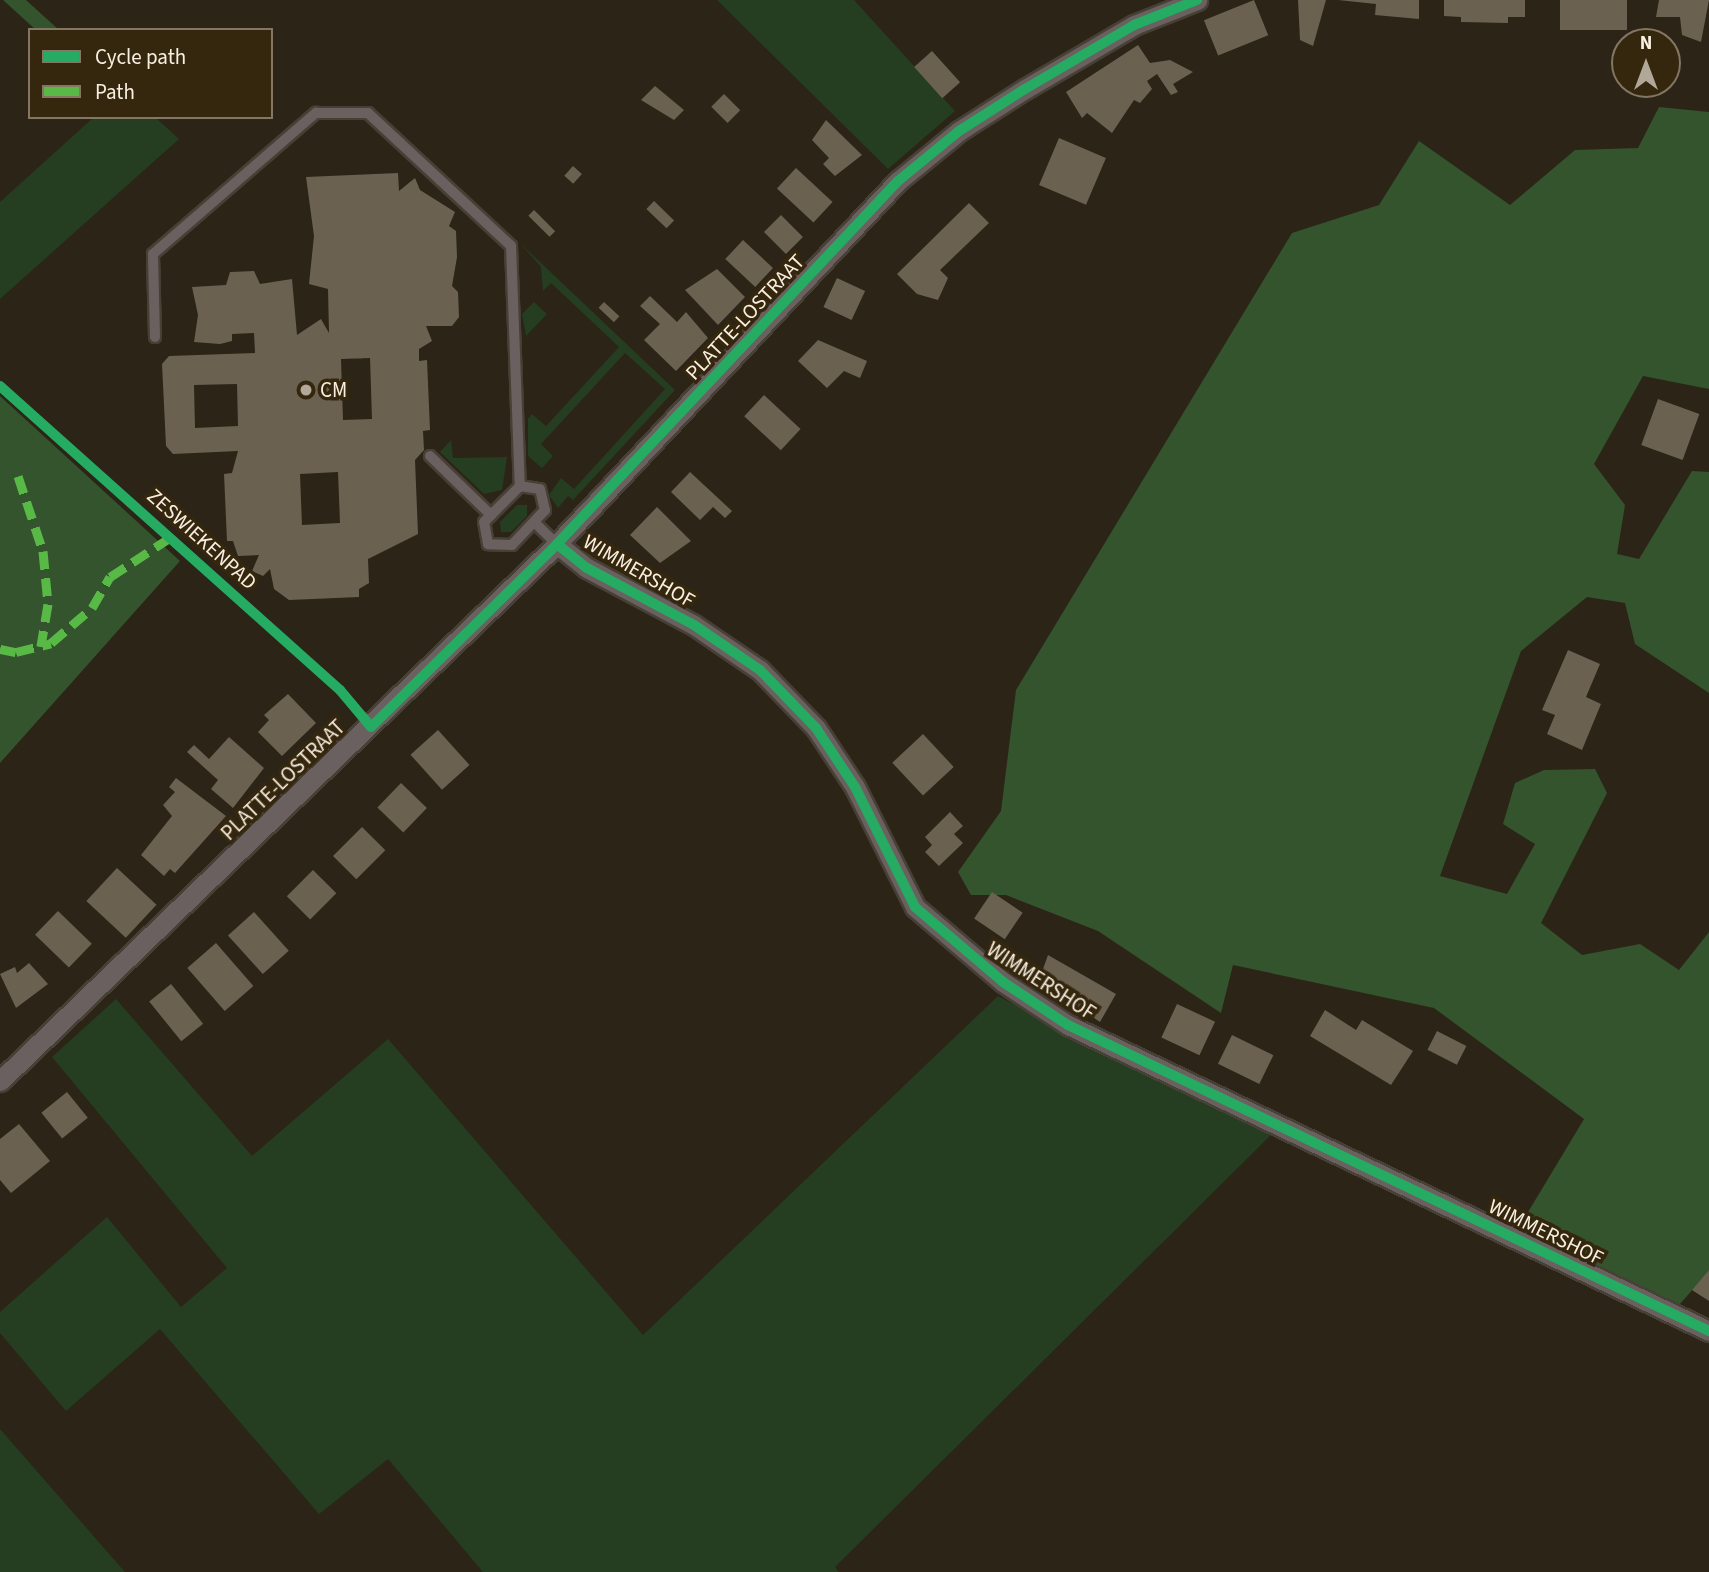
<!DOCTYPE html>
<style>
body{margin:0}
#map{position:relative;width:1709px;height:1572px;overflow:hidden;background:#2c2417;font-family:"Source Sans 3",sans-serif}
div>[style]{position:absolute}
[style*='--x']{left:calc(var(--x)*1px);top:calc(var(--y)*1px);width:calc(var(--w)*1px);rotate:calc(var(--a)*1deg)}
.green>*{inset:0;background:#253d20}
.forest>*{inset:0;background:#33542d}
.building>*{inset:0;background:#6b6151;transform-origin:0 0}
.roads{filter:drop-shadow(2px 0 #474035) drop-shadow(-2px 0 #474035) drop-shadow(0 2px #474035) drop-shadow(0 -2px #474035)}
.service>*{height:10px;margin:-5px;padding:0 5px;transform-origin:5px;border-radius:5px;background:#6a605f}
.minor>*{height:19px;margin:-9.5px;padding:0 9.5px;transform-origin:9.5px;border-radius:9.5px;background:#6a605f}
.quiet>*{height:9px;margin-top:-4.5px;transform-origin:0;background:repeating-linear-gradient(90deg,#58b947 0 18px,transparent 0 27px)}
.cycleway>*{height:10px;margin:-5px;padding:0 5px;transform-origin:5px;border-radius:5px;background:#26ab63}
.dots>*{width:19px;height:19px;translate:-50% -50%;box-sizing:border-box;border:4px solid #35260e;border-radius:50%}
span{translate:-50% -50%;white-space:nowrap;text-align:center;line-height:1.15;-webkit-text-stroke:7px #35260e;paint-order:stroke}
.street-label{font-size:21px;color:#f9efe1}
.poi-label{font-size:21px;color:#f9efe1}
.left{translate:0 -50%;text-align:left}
.legend{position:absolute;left:28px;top:28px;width:245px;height:91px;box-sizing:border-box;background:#35260e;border:2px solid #837662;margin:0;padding:9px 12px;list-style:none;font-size:21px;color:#f9efe1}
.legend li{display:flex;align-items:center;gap:14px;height:35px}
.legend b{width:35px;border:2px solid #837662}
.north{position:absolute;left:1611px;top:28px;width:70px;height:70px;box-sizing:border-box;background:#35260e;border:2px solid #837662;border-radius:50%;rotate:0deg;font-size:19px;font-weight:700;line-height:28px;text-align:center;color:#f9efe1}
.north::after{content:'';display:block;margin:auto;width:24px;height:32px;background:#b1a89a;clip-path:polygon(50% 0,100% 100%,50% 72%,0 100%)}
</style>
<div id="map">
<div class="green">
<div style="clip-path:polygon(717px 0,854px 0,955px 111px,888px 169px)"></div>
<div style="clip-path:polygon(94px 117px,155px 117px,179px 139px,0 299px,0 202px)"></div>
<div style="clip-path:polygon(521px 244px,675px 390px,573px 500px,568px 496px,558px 508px,549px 495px,561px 478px,574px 489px,665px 389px,625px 353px,541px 444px,553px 456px,542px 468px,528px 456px,528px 419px,532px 414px,546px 426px,619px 347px,551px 283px,543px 291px,541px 267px)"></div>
<div style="clip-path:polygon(534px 302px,547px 314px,526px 336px,522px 314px)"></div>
<div style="clip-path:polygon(451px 440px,453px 458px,507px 457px,502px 490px,484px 494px,440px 452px)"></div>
<div style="clip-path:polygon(517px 505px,527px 505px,527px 516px,511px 532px,501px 532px,500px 522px)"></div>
<div style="clip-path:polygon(998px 996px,1271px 1135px,835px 1567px,839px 1572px,483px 1572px,388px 1459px,319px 1514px,160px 1329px,66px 1411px,0 1333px,0 1312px,107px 1217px,181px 1307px,227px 1268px,52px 1057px,116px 999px,252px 1156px,388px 1039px,643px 1335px)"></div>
<div style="clip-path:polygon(0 1429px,21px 1453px,125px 1572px,0 1572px)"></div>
</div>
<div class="forest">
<div style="clip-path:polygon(3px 0,26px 0,59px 30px,36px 30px)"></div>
<div style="clip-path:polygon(1659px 107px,1709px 112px,1709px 389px,1643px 376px,1594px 464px,1625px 505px,1617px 554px,1639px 559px,1692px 471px,1709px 472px,1709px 693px,1635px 644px,1625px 603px,1587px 597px,1521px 651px,1440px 876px,1507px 894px,1535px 844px,1503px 824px,1515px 783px,1544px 770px,1595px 769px,1607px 793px,1541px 923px,1582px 955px,1640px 944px,1679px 970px,1709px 932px,1709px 1271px,1672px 1313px,1513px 1237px,1584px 1119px,1434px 1008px,1233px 965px,1221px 1013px,1098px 931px,1006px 895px,971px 895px,958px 872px,1001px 811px,1016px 690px,1292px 233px,1379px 205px,1419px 141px,1510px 205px,1575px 150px,1638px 148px)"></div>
<div style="clip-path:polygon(0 396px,180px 561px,0 763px)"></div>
</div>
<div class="building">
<div style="left:1254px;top:0;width:38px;height:54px;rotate:68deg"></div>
<div style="clip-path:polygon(1298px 0,1326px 0,1313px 46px,1300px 40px)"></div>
<div style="clip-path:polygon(1338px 0,1419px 0,1419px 19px,1375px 15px,1376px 4px)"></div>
<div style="clip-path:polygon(1444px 0,1525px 0,1525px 17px,1508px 17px,1508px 23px,1461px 22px,1461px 17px,1444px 16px)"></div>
<div style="left:1560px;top:0;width:67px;height:30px"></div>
<div style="clip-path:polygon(1659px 0,1709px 0,1701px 42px,1682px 35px,1680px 17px,1656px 17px)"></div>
<div style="clip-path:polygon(1138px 45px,1150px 63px,1170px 60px,1193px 72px,1173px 84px,1178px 92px,1171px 95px,1157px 74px,1147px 81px,1152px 89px,1140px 103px,1134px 100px,1112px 133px,1087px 113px,1082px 118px,1066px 92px)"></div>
<div style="left:932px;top:51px;width:42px;height:24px;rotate:48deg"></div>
<div style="clip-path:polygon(655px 86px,684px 110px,674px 120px,641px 100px)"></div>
<div style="left:724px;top:94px;width:23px;height:18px;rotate:45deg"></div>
<div style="clip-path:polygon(826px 120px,862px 155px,835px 176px,823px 164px,829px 158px,812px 140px)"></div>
<div style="left:1059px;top:138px;width:51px;height:51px;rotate:23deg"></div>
<div style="left:573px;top:166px;width:12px;height:13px;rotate:42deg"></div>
<div style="left:796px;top:168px;width:50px;height:28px;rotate:43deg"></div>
<div style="clip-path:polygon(evenodd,398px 173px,399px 191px,415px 178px,420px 190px,455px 212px,449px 226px,456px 231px,457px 257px,452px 286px,458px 292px,459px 317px,452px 326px,426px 326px,432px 341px,419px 349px,419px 361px,427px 360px,430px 430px,423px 431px,424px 450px,415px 460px,418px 534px,368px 559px,369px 583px,359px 589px,359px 597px,289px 600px,274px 589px,270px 569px,263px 576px,252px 571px,259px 555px,238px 556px,233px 541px,227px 541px,224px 474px,232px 473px,238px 451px,173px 454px,166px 446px,162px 364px,169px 356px,255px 353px,254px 333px,232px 334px,232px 341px,220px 344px,194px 342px,198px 315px,192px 287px,226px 285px,230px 272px,254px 271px,260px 284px,292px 279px,297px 335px,321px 319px,329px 333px,328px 289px,309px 284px,314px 236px,306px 177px,398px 173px,370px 358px,372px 419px,343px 420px,341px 359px,370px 358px,398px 173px,237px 384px,238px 426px,195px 428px,194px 385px,237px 384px,398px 173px,338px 472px,340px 523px,302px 525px,300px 474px,338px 472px)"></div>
<div style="left:654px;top:201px;width:28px;height:11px;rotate:44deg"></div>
<div style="clip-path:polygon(969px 203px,989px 223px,940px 270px,948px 278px,938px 300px,917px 294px,897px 274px)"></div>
<div style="left:534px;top:210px;width:30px;height:8px;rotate:45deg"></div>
<div style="left:781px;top:215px;width:31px;height:24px;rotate:45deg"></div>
<div style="left:743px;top:240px;width:41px;height:26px;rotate:43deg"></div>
<div style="clip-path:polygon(717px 269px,745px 297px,718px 325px,685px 290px)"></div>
<div style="left:837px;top:278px;width:31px;height:32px;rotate:25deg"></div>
<div style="clip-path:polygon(650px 296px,677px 322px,686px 312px,708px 338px,676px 371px,644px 340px,660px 324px,640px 306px)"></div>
<div style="left:604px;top:302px;width:21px;height:8px;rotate:43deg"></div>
<div style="clip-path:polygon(818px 340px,867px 361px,860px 378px,844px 371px,827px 388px,798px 361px)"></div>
<div style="left:764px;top:395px;width:50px;height:29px;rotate:43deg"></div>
<div style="left:1658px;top:399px;width:44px;height:49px;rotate:20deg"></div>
<div style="clip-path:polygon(690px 472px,732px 511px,725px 518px,713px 507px,700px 520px,671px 492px)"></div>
<div style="clip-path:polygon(657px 507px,691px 541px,660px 563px,630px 535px)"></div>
<div style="clip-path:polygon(1568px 650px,1600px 664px,1586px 697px,1601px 704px,1582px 750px,1547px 734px,1555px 715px,1542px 710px)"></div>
<div style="clip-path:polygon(288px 694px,316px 723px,282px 756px,258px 732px,269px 720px,264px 715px)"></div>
<div style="left:438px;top:730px;width:47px;height:37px;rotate:48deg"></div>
<div style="left:923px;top:734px;width:45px;height:42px;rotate:47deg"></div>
<div style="clip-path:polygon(229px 737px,264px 768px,233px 808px,211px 789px,218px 780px,187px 752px,194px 745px,209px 759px)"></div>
<div style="clip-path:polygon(176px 778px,226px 816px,175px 873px,170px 869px,164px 876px,141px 855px,172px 816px,163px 805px,175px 792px,169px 787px)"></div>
<div style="left:401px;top:783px;width:36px;height:34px;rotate:44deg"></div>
<div style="clip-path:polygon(950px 812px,963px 826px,954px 834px,963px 843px,939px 866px,925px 852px,932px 845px,925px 837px)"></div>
<div style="left:362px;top:827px;width:33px;height:41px;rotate:45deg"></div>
<div style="left:117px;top:868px;width:54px;height:45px;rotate:43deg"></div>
<div style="left:313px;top:870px;width:33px;height:37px;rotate:45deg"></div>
<div style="left:992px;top:892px;width:37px;height:32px;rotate:34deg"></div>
<div style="left:58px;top:911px;width:47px;height:33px;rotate:44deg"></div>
<div style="left:254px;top:912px;width:52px;height:35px;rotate:48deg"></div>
<div style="left:216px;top:943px;width:57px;height:38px;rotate:49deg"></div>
<div style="clip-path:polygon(1048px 955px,1116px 994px,1100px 1022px,1039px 980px)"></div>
<div style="clip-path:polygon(29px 963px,48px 984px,16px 1008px,0 974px,15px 967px,17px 973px)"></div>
<div style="left:171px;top:984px;width:51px;height:28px;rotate:51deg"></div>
<div style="left:1177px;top:1004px;width:42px;height:37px;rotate:25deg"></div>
<div style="clip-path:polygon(1325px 1010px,1356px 1030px,1362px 1020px,1413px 1051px,1391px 1085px,1310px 1036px)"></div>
<div style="left:1437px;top:1031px;width:33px;height:21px;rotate:27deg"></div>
<div style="left:1232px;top:1035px;width:46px;height:32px;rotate:26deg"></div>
<div style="left:67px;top:1092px;width:33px;height:33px;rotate:51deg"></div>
<div style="clip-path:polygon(19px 1124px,50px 1161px,11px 1193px,0 1180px,0 1139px)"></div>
<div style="clip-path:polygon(1709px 1270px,1709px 1301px,1692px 1290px)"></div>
</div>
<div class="roads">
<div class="service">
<div style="--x:155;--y:337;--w:83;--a:-91.4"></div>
<div style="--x:153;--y:254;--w:216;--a:-40.9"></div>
<div style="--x:316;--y:113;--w:52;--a:0"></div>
<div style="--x:368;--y:113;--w:195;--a:42.9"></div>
<div style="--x:511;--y:246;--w:240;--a:87.9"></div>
<div style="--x:430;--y:456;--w:85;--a:44"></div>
<div style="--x:520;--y:486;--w:20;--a:9"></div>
<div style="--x:540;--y:489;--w:22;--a:77"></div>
<div style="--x:545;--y:510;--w:48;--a:133.3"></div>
<div style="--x:512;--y:545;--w:24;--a:-178"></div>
<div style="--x:488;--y:544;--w:22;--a:-100"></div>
<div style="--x:484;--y:522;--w:51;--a:-45"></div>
<div style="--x:534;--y:522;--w:32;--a:44"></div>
</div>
<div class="minor">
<div style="--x:557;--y:544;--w:38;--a:39"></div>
<div style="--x:587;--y:568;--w:121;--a:28"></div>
<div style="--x:694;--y:625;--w:80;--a:34.3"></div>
<div style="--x:760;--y:670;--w:81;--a:46"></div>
<div style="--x:816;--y:728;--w:71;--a:56.5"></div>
<div style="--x:855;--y:787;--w:134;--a:63.4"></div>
<div style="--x:915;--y:907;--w:116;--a:40.4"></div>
<div style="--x:1003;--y:982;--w:78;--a:33.5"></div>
<div style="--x:1068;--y:1025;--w:710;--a:25.52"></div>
<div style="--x:0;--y:1081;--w:774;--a:-43.95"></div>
<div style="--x:557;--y:544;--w:498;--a:-46.8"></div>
<div style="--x:898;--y:181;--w:79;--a:-39.3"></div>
<div style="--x:959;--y:131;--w:78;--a:-32.5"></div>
<div style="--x:1025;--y:89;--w:126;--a:-30.4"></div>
<div style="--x:1134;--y:25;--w:68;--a:-21.6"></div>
</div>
</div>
<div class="quiet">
<div style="--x:18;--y:476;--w:79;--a:71.6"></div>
<div style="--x:43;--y:551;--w:53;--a:84.6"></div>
<div style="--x:48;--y:604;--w:43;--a:99.5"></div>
<div style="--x:0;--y:649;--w:16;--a:11"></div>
<div style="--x:16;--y:652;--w:36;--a:-14"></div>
<div style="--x:51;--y:643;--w:54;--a:-40.5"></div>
<div style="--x:92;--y:608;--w:36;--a:-60"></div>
<div style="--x:110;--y:577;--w:73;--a:-33.3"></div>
</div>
<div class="cycleway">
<div style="--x:0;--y:386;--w:456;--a:41.8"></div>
<div style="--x:340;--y:690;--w:48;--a:50"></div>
<div style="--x:371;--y:727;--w:261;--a:-44.5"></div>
<div style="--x:557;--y:544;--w:498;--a:-46.8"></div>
<div style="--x:898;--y:181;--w:79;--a:-39.3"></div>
<div style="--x:959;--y:131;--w:78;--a:-32.5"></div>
<div style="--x:1025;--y:89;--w:126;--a:-30.4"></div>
<div style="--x:1134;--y:25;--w:68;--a:-21.6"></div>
<div style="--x:557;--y:544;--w:38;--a:39"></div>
<div style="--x:587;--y:568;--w:121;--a:28"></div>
<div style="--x:694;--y:625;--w:80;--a:34.3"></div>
<div style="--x:760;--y:670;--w:81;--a:46"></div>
<div style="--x:816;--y:728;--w:71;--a:56.5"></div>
<div style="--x:855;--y:787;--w:134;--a:63.4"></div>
<div style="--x:915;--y:907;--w:116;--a:40.4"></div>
<div style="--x:1003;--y:982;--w:78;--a:33.5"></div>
<div style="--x:1068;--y:1025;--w:710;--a:25.52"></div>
</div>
<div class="dots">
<div style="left:306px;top:390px;background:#b1a89a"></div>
</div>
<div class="street-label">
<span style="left:745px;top:317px;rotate:-47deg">PLATTE-LOSTRAAT</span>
<span style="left:202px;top:539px;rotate:42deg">ZESWIEKENPAD</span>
<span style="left:639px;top:571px;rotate:30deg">WIMMERSHOF</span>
<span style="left:283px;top:780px;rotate:-44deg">PLATTE-LOSTRAAT</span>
<span style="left:1041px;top:981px;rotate:33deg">WIMMERSHOF</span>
<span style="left:1546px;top:1232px;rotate:26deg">WIMMERSHOF</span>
</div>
<div class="poi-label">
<span class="left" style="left:320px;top:390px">CM</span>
</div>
<ul class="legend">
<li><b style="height:9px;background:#26ab63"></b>Cycle path</li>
<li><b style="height:9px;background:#58b947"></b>Path</li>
</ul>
<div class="north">N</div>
</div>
